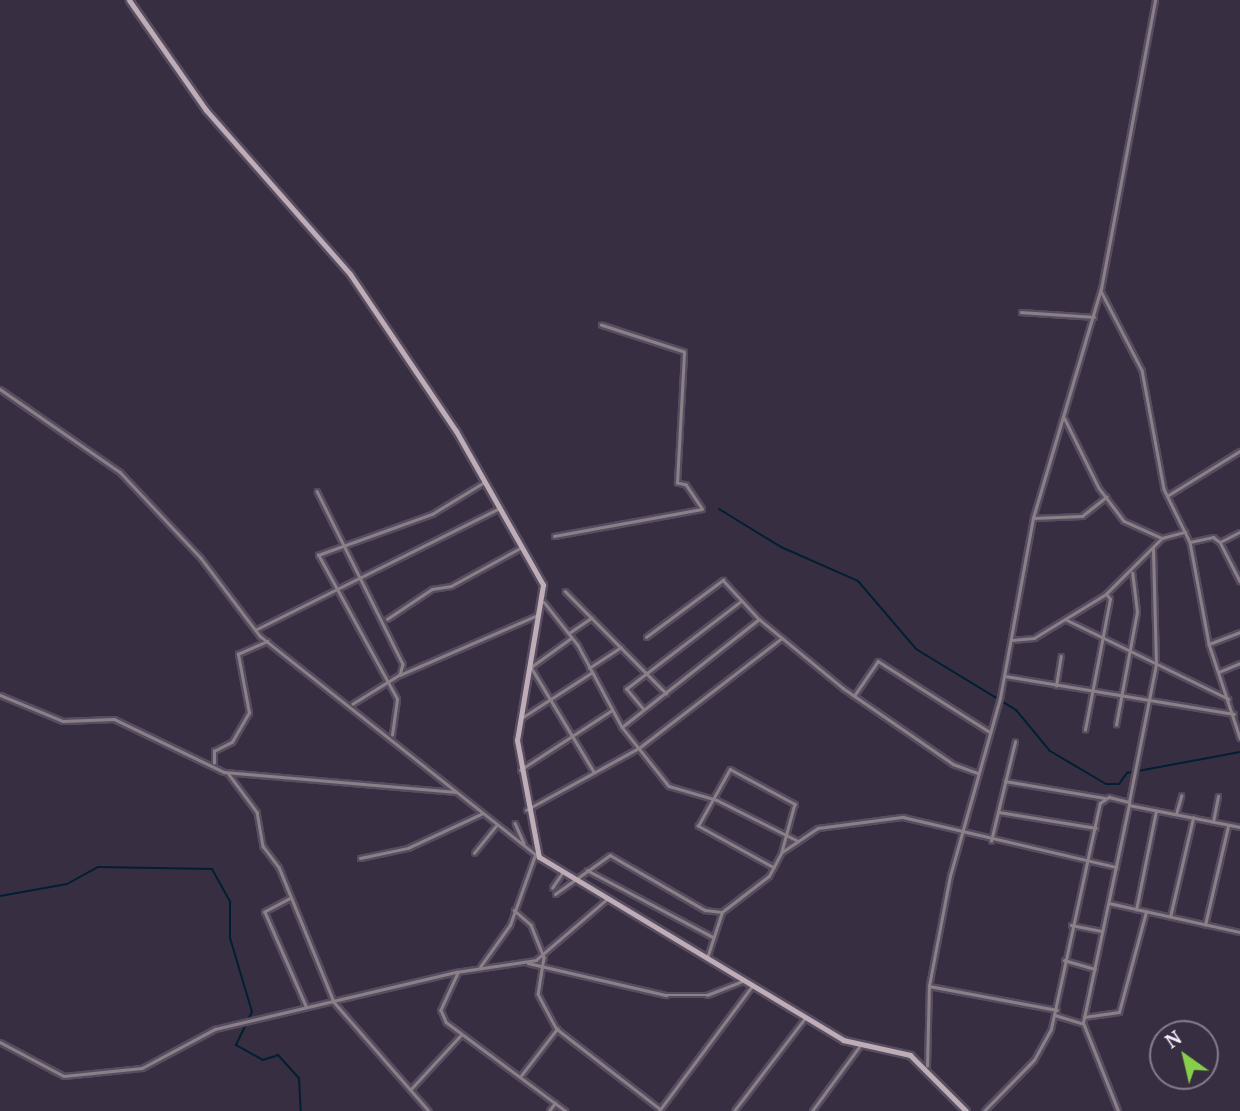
<!DOCTYPE html>
<style>
body{margin:0}
#map{position:relative;width:1240px;height:1111px;overflow:hidden;background:#382e42;font-family:"PT Serif",serif}
div>[style]{position:absolute}
[style*='--x']{left:calc(var(--x)*1px);top:calc(var(--y)*1px);width:calc(var(--w)*1px);rotate:calc(var(--a)*1deg)}
.stream>*{height:2px;margin:-1px;padding:0 1px;transform-origin:1px;border-radius:1px;background:#001f32}
.roads{filter:drop-shadow(2px 0 #574d60) drop-shadow(-2px 0 #574d60) drop-shadow(0 2px #574d60) drop-shadow(0 -2px #574d60)}
.street>*{height:2.5px;margin:-1.25px;padding:0 1.25px;transform-origin:1.25px;border-radius:1.25px;background:#8b8087}
.secondary>*{height:5px;margin:-2.5px;padding:0 2.5px;transform-origin:2.5px;border-radius:2.5px;background:#beacb6}
span{translate:-50% -50%;white-space:nowrap;text-align:center;line-height:1.15;-webkit-text-stroke:5px #382e42;paint-order:stroke}
.north{position:absolute;left:1149px;top:1020px;width:70px;height:70px;box-sizing:border-box;background:#382e42;border:2px solid #857c8e;border-radius:50%;rotate:326deg;font-size:19px;font-weight:700;line-height:28px;text-align:center;color:#f8f2ff}
.north::after{content:'';display:block;margin:auto;width:24px;height:32px;background:#87cf4b;clip-path:polygon(50% 0,100% 100%,50% 72%,0 100%)}
</style>
<div id="map">
<div class="stream">
<div style="--x:719;--y:509;--w:73;--a:31.5"></div>
<div style="--x:781;--y:547;--w:84;--a:23.8"></div>
<div style="--x:858;--y:581;--w:89;--a:49.5"></div>
<div style="--x:916;--y:649;--w:117;--a:31.4"></div>
<div style="--x:1016;--y:710;--w:53;--a:50.3"></div>
<div style="--x:1050;--y:751;--w:65;--a:30.5"></div>
<div style="--x:1106;--y:784;--w:13;--a:0"></div>
<div style="--x:1119;--y:784;--w:14;--a:-54"></div>
<div style="--x:1127;--y:773;--w:115;--a:-10.5"></div>
<div style="--x:0;--y:896;--w:68;--a:-10.2"></div>
<div style="--x:67;--y:884;--w:35;--a:-29"></div>
<div style="--x:98;--y:867;--w:114;--a:1"></div>
<div style="--x:212;--y:869;--w:38;--a:61"></div>
<div style="--x:230;--y:902;--w:36;--a:90"></div>
<div style="--x:230;--y:938;--w:77;--a:73.4"></div>
<div style="--x:252;--y:1012;--w:37;--a:116"></div>
<div style="--x:236;--y:1045;--w:31;--a:29"></div>
<div style="--x:263;--y:1060;--w:16;--a:-18"></div>
<div style="--x:278;--y:1055;--w:31;--a:48"></div>
<div style="--x:299;--y:1078;--w:33;--a:87"></div>
</div>
<div class="roads">
<div class="street">
<div style="--x:1101;--y:291;--w:89;--a:62.6"></div>
<div style="--x:1142;--y:370;--w:121;--a:79.5"></div>
<div style="--x:1164;--y:489;--w:59;--a:63.9"></div>
<div style="--x:1190;--y:542;--w:104;--a:79.4"></div>
<div style="--x:1209;--y:644;--w:99;--a:71.7"></div>
<div style="--x:1021;--y:312;--w:73;--a:3.9"></div>
<div style="--x:0;--y:389;--w:146;--a:34.7"></div>
<div style="--x:120;--y:472;--w:118;--a:46.7"></div>
<div style="--x:201;--y:558;--w:98;--a:52.9"></div>
<div style="--x:260;--y:636;--w:352;--a:38.4"></div>
<div style="--x:1064;--y:417;--w:79;--a:63.8"></div>
<div style="--x:1099;--y:488;--w:41;--a:52.9"></div>
<div style="--x:1124;--y:521;--w:42;--a:24.1"></div>
<div style="--x:317;--y:491;--w:193;--a:63.6"></div>
<div style="--x:403;--y:664;--w:11;--a:105"></div>
<div style="--x:400;--y:675;--w:55;--a:148.3"></div>
<div style="--x:1167;--y:496;--w:86;--a:-31.7"></div>
<div style="--x:1033;--y:518;--w:49;--a:-2.3"></div>
<div style="--x:1082;--y:516;--w:31;--a:-38"></div>
<div style="--x:554;--y:536;--w:150;--a:-10.3"></div>
<div style="--x:702;--y:509;--w:29;--a:-124"></div>
<div style="--x:686;--y:485;--w:9;--a:-167"></div>
<div style="--x:677;--y:483;--w:131;--a:-86.9"></div>
<div style="--x:684;--y:352;--w:87;--a:-162"></div>
<div style="--x:1190;--y:542;--w:24;--a:-12"></div>
<div style="--x:1213;--y:537;--w:9;--a:36"></div>
<div style="--x:1220;--y:542;--w:22;--a:-27"></div>
<div style="--x:1220;--y:542;--w:44;--a:62.9"></div>
<div style="--x:565;--y:591;--w:144;--a:45.3"></div>
<div style="--x:544;--y:602;--w:55;--a:51.7"></div>
<div style="--x:578;--y:645;--w:93;--a:61.8"></div>
<div style="--x:622;--y:727;--w:75;--a:51.5"></div>
<div style="--x:669;--y:786;--w:50;--a:16.3"></div>
<div style="--x:717;--y:800;--w:91;--a:26.8"></div>
<div style="--x:387;--y:619;--w:54;--a:-33.7"></div>
<div style="--x:432;--y:589;--w:19;--a:-9"></div>
<div style="--x:451;--y:586;--w:81;--a:-28.8"></div>
<div style="--x:1065;--y:619;--w:182;--a:26"></div>
<div style="--x:255;--y:630;--w:271;--a:-26.5"></div>
<div style="--x:569;--y:633;--w:27;--a:-34"></div>
<div style="--x:646;--y:637;--w:96;--a:-36.5"></div>
<div style="--x:723;--y:580;--w:53;--a:47.3"></div>
<div style="--x:759;--y:619;--w:109;--a:39.4"></div>
<div style="--x:843;--y:688;--w:134;--a:34.6"></div>
<div style="--x:953;--y:764;--w:27;--a:20"></div>
<div style="--x:1012;--y:640;--w:22;--a:-5"></div>
<div style="--x:1034;--y:638;--w:84;--a:-31.4"></div>
<div style="--x:1106;--y:594;--w:79;--a:-45"></div>
<div style="--x:1162;--y:538;--w:24;--a:-15"></div>
<div style="--x:1209;--y:644;--w:33;--a:-21"></div>
<div style="--x:531;--y:667;--w:122;--a:59"></div>
<div style="--x:531;--y:667;--w:49;--a:-35.9"></div>
<div style="--x:589;--y:668;--w:38;--a:-33"></div>
<div style="--x:1219;--y:672;--w:23;--a:-23"></div>
<div style="--x:400;--y:675;--w:150;--a:-23.5"></div>
<div style="--x:1005;--y:676;--w:232;--a:9.4"></div>
<div style="--x:1056;--y:686;--w:30;--a:-81"></div>
<div style="--x:0;--y:695;--w:68;--a:22.4"></div>
<div style="--x:63;--y:721;--w:51;--a:-2.2"></div>
<div style="--x:114;--y:719;--w:122;--a:25.7"></div>
<div style="--x:224;--y:772;--w:233;--a:4.9"></div>
<div style="--x:854;--y:696;--w:42;--a:-55.6"></div>
<div style="--x:878;--y:661;--w:133;--a:32.4"></div>
<div style="--x:643;--y:709;--w:26;--a:-130"></div>
<div style="--x:626;--y:689;--w:145;--a:-37.4"></div>
<div style="--x:523;--y:717;--w:81;--a:-32.9"></div>
<div style="--x:1116;--y:725;--w:115;--a:-79.5"></div>
<div style="--x:1137;--y:612;--w:39;--a:-97"></div>
<div style="--x:622;--y:727;--w:174;--a:-38.2"></div>
<div style="--x:1085;--y:730;--w:133;--a:-79.2"></div>
<div style="--x:1110;--y:599;--w:6;--a:-129"></div>
<div style="--x:392;--y:735;--w:36;--a:-82"></div>
<div style="--x:397;--y:699;--w:164;--a:-118.7"></div>
<div style="--x:318;--y:555;--w:121;--a:-19.8"></div>
<div style="--x:432;--y:514;--w:60;--a:-31.3"></div>
<div style="--x:214;--y:763;--w:12;--a:-90"></div>
<div style="--x:214;--y:751;--w:20;--a:-27"></div>
<div style="--x:232;--y:742;--w:34;--a:-60"></div>
<div style="--x:249;--y:713;--w:60;--a:-100.6"></div>
<div style="--x:238;--y:654;--w:32;--a:-24"></div>
<div style="--x:520;--y:770;--w:108;--a:-33"></div>
<div style="--x:228;--y:773;--w:49;--a:53.4"></div>
<div style="--x:257;--y:812;--w:35;--a:80"></div>
<div style="--x:263;--y:846;--w:26;--a:53"></div>
<div style="--x:279;--y:867;--w:146;--a:67.8"></div>
<div style="--x:334;--y:1002;--w:145;--a:48.9"></div>
<div style="--x:1005;--y:781;--w:101;--a:9.6"></div>
<div style="--x:1129;--y:802;--w:140;--a:-78.9"></div>
<div style="--x:1156;--y:665;--w:116;--a:-91.5"></div>
<div style="--x:526;--y:810;--w:129;--a:-28.8"></div>
<div style="--x:639;--y:748;--w:180;--a:-37.6"></div>
<div style="--x:999;--y:812;--w:98;--a:9.4"></div>
<div style="--x:1176;--y:814;--w:19;--a:-74"></div>
<div style="--x:1213;--y:822;--w:26;--a:-79"></div>
<div style="--x:515;--y:823;--w:22;--a:66"></div>
<div style="--x:991;--y:841;--w:102;--a:-76.4"></div>
<div style="--x:474;--y:853;--w:36;--a:-51"></div>
<div style="--x:360;--y:858;--w:49;--a:-11.8"></div>
<div style="--x:408;--y:848;--w:81;--a:-25"></div>
<div style="--x:774;--y:868;--w:87;--a:-151.1"></div>
<div style="--x:698;--y:826;--w:65;--a:-60.7"></div>
<div style="--x:730;--y:769;--w:74;--a:28.3"></div>
<div style="--x:795;--y:804;--w:50;--a:105.2"></div>
<div style="--x:587;--y:870;--w:143;--a:28"></div>
<div style="--x:552;--y:888;--w:18;--a:-56"></div>
<div style="--x:555;--y:894;--w:67;--a:-35.3"></div>
<div style="--x:610;--y:855;--w:110;--a:30.1"></div>
<div style="--x:705;--y:910;--w:17;--a:7"></div>
<div style="--x:291;--y:898;--w:30;--a:152"></div>
<div style="--x:265;--y:912;--w:103;--a:66.4"></div>
<div style="--x:1109;--y:903;--w:134;--a:12.5"></div>
<div style="--x:514;--y:910;--w:23;--a:41"></div>
<div style="--x:531;--y:925;--w:35;--a:68"></div>
<div style="--x:544;--y:957;--w:37;--a:99"></div>
<div style="--x:538;--y:994;--w:40;--a:62"></div>
<div style="--x:557;--y:1029;--w:130;--a:37.8"></div>
<div style="--x:1136;--y:910;--w:101;--a:-78.6"></div>
<div style="--x:1170;--y:917;--w:102;--a:-76.9"></div>
<div style="--x:1071;--y:925;--w:32;--a:11"></div>
<div style="--x:1205;--y:925;--w:102;--a:-76.9"></div>
<div style="--x:707;--y:958;--w:48;--a:-71.9"></div>
<div style="--x:722;--y:912;--w:59;--a:-37.5"></div>
<div style="--x:769;--y:876;--w:27;--a:-62"></div>
<div style="--x:782;--y:852;--w:43;--a:-33.7"></div>
<div style="--x:818;--y:828;--w:86;--a:-7.4"></div>
<div style="--x:903;--y:817;--w:219;--a:13.2"></div>
<div style="--x:1064;--y:960;--w:32;--a:16"></div>
<div style="--x:528;--y:963;--w:142;--a:13.1"></div>
<div style="--x:666;--y:995;--w:41;--a:0"></div>
<div style="--x:707;--y:995;--w:41;--a:-21.5"></div>
<div style="--x:480;--y:967;--w:52;--a:-54.5"></div>
<div style="--x:510;--y:925;--w:74;--a:-70.3"></div>
<div style="--x:458;--y:973;--w:41;--a:114.7"></div>
<div style="--x:441;--y:1010;--w:13;--a:67"></div>
<div style="--x:446;--y:1022;--w:149;--a:36.6"></div>
<div style="--x:929;--y:986;--w:130;--a:10.6"></div>
<div style="--x:1055;--y:1015;--w:28;--a:17"></div>
<div style="--x:1084;--y:1017;--w:35;--a:-8"></div>
<div style="--x:1119;--y:1012;--w:104;--a:-74.9"></div>
<div style="--x:0;--y:1042;--w:72;--a:28"></div>
<div style="--x:64;--y:1076;--w:78;--a:-5.9"></div>
<div style="--x:142;--y:1068;--w:83;--a:-28.1"></div>
<div style="--x:215;--y:1029;--w:248;--a:-13.3"></div>
<div style="--x:456;--y:972;--w:81;--a:-8.5"></div>
<div style="--x:536;--y:960;--w:94;--a:-40.7"></div>
<div style="--x:927;--y:1066;--w:80;--a:-88.6"></div>
<div style="--x:929;--y:986;--w:112;--a:-79.2"></div>
<div style="--x:950;--y:876;--w:185;--a:-74.3"></div>
<div style="--x:1000;--y:698;--w:183;--a:-79.6"></div>
<div style="--x:1033;--y:518;--w:239;--a:-73.5"></div>
<div style="--x:1101;--y:289;--w:294;--a:-79.4"></div>
<div style="--x:520;--y:1077;--w:61;--a:-52.4"></div>
<div style="--x:410;--y:1090;--w:74;--a:-47.2"></div>
<div style="--x:549;--y:1111;--w:10;--a:-53"></div>
<div style="--x:659;--y:1111;--w:157;--a:-53.3"></div>
<div style="--x:734;--y:1111;--w:117;--a:-52.6"></div>
<div style="--x:812;--y:1111;--w:79;--a:-53.7"></div>
<div style="--x:984;--y:1111;--w:71;--a:-45.6"></div>
<div style="--x:1034;--y:1060;--w:35;--a:-61"></div>
<div style="--x:1051;--y:1029;--w:231;--a:-77.8"></div>
<div style="--x:1100;--y:803;--w:11;--a:-34"></div>
<div style="--x:1109;--y:797;--w:21;--a:14"></div>
<div style="--x:1118;--y:1111;--w:95;--a:-111.7"></div>
<div style="--x:1083;--y:1023;--w:223;--a:-78.1"></div>
<div style="--x:1129;--y:805;--w:113;--a:11.2"></div>
</div>
<div class="secondary">
<div style="--x:129;--y:0;--w:134;--a:55"></div>
<div style="--x:206;--y:110;--w:218;--a:48.7"></div>
<div style="--x:350;--y:274;--w:189;--a:56"></div>
<div style="--x:456;--y:431;--w:177;--a:60.5"></div>
<div style="--x:543;--y:585;--w:157;--a:99.5"></div>
<div style="--x:517;--y:740;--w:119;--a:79.4"></div>
<div style="--x:539;--y:857;--w:355;--a:31"></div>
<div style="--x:843;--y:1040;--w:69;--a:12.6"></div>
<div style="--x:910;--y:1055;--w:79;--a:45"></div>
</div>
</div>
<div class="north">N</div>
</div>
